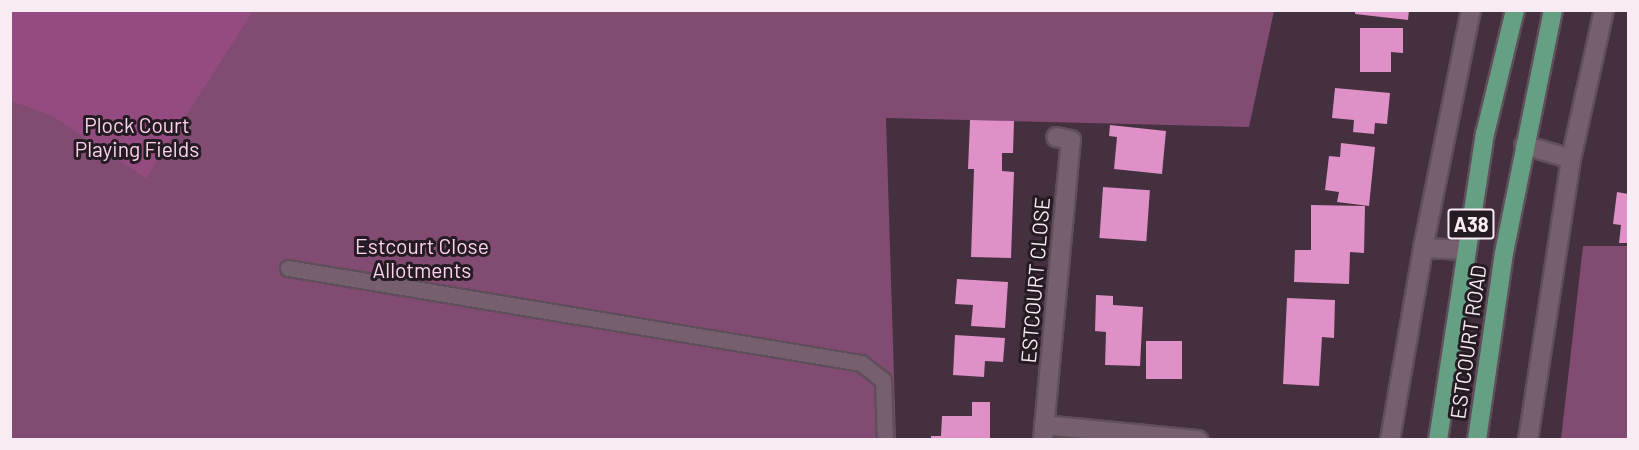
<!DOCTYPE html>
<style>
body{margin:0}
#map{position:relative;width:1639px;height:450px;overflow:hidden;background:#44303e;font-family:Barlow,sans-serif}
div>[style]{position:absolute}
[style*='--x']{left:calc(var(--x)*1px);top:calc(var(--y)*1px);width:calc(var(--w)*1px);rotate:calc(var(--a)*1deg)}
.green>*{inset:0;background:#814b72}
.forest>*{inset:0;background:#944c80}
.building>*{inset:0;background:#de90c7;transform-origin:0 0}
.roads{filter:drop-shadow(2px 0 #604f5b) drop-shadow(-2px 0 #604f5b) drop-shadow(0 2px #604f5b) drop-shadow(0 -2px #604f5b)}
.lane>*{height:15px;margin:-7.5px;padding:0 7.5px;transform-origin:7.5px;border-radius:7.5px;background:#765f6f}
.street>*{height:18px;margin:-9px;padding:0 9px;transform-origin:9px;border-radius:9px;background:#765f6f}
.primary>*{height:18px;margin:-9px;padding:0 9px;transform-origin:9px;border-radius:9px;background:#66a084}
span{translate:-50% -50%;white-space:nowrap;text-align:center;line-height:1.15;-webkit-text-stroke:6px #251b22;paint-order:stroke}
.shield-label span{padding:2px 4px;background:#251b22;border:2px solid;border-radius:4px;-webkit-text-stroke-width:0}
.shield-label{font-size:20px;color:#f9ebf4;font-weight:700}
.park-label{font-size:21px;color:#fcd2ee}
.street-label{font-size:21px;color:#f9ebf4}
.frame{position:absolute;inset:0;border:12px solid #f9ebf4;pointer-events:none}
</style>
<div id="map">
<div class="green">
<div style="clip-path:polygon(10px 11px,1274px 11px,1249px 127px,886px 118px,896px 440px,11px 439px)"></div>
<div style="clip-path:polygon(1583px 246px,1628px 246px,1628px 439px,1561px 439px)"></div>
</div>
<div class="forest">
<div style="clip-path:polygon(10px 11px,11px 10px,253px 11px,146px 178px,51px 115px,11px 101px)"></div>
</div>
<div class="building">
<div style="clip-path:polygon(1355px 10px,1409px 10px,1408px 20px,1355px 14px)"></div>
<div style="clip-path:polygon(1360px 28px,1403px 28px,1403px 53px,1391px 52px,1391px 72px,1360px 72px)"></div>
<div style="clip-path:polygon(1335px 88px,1390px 93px,1387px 124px,1375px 123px,1374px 134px,1353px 132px,1354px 120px,1332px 118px)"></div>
<div style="clip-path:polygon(970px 120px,1014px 121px,1013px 153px,1002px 153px,1002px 171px,1014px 172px,1011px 258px,971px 257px,974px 169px,968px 169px)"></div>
<div style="clip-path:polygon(1110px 125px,1166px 131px,1162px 174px,1114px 169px,1117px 137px,1109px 136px)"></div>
<div style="clip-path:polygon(1341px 143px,1375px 147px,1369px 206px,1337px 202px,1339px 192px,1325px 190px,1329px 156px,1340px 157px)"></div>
<div style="left:1103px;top:187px;width:47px;height:51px;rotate:4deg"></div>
<div style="clip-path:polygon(1617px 192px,1628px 194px,1628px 243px,1619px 243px,1621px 225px,1613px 224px)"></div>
<div style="clip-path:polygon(1311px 205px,1365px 206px,1364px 253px,1350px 252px,1349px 284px,1294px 282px,1295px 250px,1311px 250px)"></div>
<div style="clip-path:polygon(957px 279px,1008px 282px,1005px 328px,971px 326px,973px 305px,955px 304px)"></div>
<div style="clip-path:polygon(1096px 295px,1113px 296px,1113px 305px,1143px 307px,1140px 366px,1105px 365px,1106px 332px,1095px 331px)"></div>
<div style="clip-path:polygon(1287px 298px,1335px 300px,1334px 338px,1322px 337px,1319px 386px,1283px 384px)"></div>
<div style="clip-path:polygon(955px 335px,1005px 338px,1003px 362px,985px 361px,984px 377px,953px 375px)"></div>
<div style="left:1146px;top:341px;width:36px;height:38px"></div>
<div style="clip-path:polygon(972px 402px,990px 402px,990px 440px,931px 440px,931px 436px,941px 436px,942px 416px,972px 416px)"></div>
</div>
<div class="roads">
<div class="lane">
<div style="--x:288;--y:268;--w:581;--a:9.41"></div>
<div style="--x:861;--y:363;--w:28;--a:38"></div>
<div style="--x:883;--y:380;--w:60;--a:88.1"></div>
</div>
<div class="street">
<div style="--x:1524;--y:145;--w:49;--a:16.6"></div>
<div style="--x:1423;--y:248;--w:43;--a:2.7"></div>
<div style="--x:1044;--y:425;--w:155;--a:5.6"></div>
<div style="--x:1043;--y:440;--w:301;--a:-84.7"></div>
<div style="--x:1071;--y:140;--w:15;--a:-169"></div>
<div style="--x:1390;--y:440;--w:195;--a:-80.2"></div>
<div style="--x:1423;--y:248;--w:243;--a:-78.6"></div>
<div style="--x:1528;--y:440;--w:284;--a:-81.3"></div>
<div style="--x:1571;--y:159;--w:153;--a:-77.5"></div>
</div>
<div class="primary">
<div style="--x:1438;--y:440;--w:310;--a:-81.3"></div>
<div style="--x:1485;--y:134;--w:128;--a:-76.4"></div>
<div style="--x:1477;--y:440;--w:189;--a:-81.8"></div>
<div style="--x:1504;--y:253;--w:248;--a:-78.6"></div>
</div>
</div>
<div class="shield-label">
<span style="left:1471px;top:224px">A38</span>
</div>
<div class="park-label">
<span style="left:137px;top:137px">Plock Court<br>Playing Fields</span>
<span style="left:422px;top:258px">Estcourt Close<br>Allotments</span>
</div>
<div class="street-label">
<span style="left:1035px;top:280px;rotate:-85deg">ESTCOURT CLOSE</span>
<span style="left:1468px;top:342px;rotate:-82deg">ESTCOURT ROAD</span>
</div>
<div class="frame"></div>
</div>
